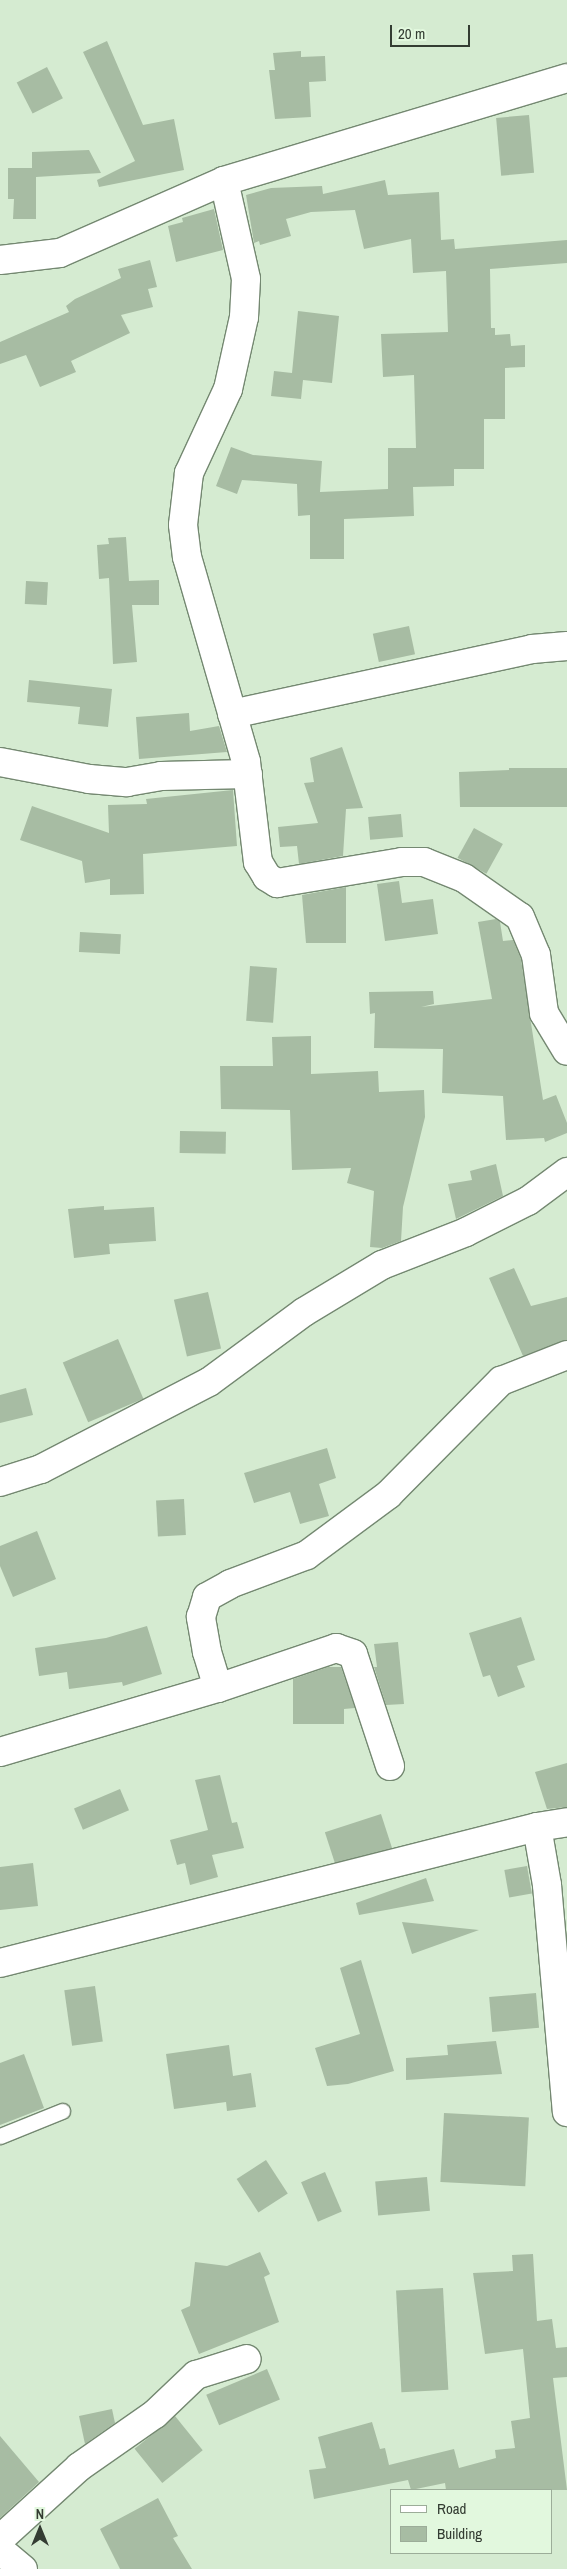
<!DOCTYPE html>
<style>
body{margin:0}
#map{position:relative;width:567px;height:2569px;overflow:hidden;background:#d5ebd1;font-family:"Archivo Narrow",sans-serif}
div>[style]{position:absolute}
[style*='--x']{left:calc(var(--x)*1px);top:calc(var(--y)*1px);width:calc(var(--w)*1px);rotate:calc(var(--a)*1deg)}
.building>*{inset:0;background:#a7bca3;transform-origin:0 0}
.roads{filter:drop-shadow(1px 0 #748871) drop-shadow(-1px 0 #748871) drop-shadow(0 1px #748871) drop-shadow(0 -1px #748871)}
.service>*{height:15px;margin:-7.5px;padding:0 7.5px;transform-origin:7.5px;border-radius:7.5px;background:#fff}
.minor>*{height:28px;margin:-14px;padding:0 14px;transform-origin:14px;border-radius:14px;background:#fff}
.trunk>*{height:28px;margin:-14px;padding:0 14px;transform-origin:14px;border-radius:14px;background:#fff}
span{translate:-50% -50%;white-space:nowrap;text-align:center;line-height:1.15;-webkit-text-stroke:4px #e2f8de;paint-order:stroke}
.legend{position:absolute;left:390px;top:2489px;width:162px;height:65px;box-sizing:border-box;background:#e2f8de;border:1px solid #9cad99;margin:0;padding:6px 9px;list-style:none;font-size:15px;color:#333c32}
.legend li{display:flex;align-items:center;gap:10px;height:25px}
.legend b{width:25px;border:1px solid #9cad99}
.north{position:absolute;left:15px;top:2504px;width:50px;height:50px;-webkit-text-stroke:4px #e2f8de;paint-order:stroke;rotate:0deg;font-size:14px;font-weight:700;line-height:20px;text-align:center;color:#333c32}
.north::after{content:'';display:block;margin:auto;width:18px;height:22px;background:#333c32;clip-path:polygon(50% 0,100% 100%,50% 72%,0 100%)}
.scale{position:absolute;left:390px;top:25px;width:80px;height:22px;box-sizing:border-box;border:2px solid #333c32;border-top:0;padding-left:6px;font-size:15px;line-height:18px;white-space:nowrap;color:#333c32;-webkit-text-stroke:4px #e2f8de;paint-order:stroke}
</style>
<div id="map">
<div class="building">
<div style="clip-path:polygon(107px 41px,143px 125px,174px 119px,184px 170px,99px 187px,97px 180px,135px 161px,83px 52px)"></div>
<div style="clip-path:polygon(301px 51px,301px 57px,325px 56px,326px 81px,309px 82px,311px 117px,275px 119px,269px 70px,275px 70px,273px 53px)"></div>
<div style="left:47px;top:67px;width:35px;height:34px;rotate:63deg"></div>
<div style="left:529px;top:115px;width:58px;height:33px;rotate:85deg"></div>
<div style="clip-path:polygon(89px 150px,101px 173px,36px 177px,36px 219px,13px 219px,14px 199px,8px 199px,8px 168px,32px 168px,32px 152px)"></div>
<div style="clip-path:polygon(385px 180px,388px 195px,439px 192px,441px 240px,454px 239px,455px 249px,567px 240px,567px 263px,490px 269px,491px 328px,495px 328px,495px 335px,510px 334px,511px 346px,525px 345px,525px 367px,505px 368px,505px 419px,484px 419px,484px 469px,454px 469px,454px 486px,413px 487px,414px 516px,344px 519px,344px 559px,310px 559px,310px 515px,298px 516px,297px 484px,242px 480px,237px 494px,216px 486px,231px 447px,253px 455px,322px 461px,320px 492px,388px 489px,388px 448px,416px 448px,414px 375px,383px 377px,381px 334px,448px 332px,446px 271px,413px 273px,411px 239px,364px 249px,355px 210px,311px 212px,286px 219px,291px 236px,260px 245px,259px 241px,254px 243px,246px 195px,271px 188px,322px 186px,323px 194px)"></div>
<div style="clip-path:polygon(214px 209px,223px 250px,176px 262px,168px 226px,183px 222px,182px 218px)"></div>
<div style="clip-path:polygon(150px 260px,157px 287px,148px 289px,153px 307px,121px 315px,130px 333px,71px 361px,76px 372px,40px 387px,26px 355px,0 364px,0 342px,69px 312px,66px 306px,75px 299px,121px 278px,118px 269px)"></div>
<div style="clip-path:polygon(298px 311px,339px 316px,332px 383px,303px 380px,301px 399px,271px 396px,274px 371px,292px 373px)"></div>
<div style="clip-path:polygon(126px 537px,129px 581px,159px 580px,159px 605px,132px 605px,137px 662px,113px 664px,109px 578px,99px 579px,97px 545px,109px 544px,108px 538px)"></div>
<div style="left:26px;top:581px;width:22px;height:23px;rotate:3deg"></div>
<div style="left:409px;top:626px;width:29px;height:37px;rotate:78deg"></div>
<div style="clip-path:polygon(29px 680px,112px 689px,108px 727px,78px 724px,80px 707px,27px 702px)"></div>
<div style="clip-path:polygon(189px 713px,190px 731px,219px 726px,227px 752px,139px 759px,136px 717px)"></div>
<div style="clip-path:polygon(342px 747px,363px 808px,346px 809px,343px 856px,299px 864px,297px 846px,280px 847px,278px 827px,318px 823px,304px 783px,314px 782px,310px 758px)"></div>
<div style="clip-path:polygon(509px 768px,567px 768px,567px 807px,460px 807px,459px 772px,509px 770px)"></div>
<div style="clip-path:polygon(233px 790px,237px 846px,143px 854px,144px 894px,110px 895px,110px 879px,85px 883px,82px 861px,20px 840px,32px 806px,109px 833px,108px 805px,147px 804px,146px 799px)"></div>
<div style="left:401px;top:814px;width:23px;height:33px;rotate:85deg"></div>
<div style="left:474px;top:828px;width:33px;height:34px;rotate:29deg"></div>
<div style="clip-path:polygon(399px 881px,402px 903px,433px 899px,438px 934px,385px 941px,377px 884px)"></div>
<div style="clip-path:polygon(346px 887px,346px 943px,306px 943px,302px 895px)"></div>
<div style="clip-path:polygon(496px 919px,500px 922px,503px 941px,513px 940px,521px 959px,543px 1100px,556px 1095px,567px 1123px,567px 1133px,545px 1142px,544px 1138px,506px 1140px,503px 1096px,442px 1093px,443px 1049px,374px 1048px,375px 1013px,370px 1014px,369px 992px,433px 991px,434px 1004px,421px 1007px,492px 999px,478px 922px)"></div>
<div style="left:80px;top:932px;width:41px;height:20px;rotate:3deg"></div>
<div style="left:250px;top:966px;width:27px;height:55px;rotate:4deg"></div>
<div style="clip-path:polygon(311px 1036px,311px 1074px,378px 1071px,379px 1092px,424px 1090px,425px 1117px,403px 1207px,401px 1241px,382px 1248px,370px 1247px,374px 1191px,347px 1183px,351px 1168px,292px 1170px,290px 1110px,221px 1109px,220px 1066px,273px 1066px,272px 1037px)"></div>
<div style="left:180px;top:1131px;width:46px;height:22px;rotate:1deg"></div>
<div style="clip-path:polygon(496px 1164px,503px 1196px,456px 1219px,448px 1184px,472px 1180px,470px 1171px)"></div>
<div style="clip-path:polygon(104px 1206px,104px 1210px,154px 1207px,156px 1241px,109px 1244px,110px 1254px,74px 1258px,68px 1209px)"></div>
<div style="clip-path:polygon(514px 1268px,531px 1306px,567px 1297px,567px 1340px,523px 1356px,489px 1278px)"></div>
<div style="left:208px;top:1292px;width:58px;height:35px;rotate:77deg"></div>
<div style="left:118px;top:1339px;width:65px;height:60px;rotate:67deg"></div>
<div style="clip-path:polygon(26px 1388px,33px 1415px,0 1423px,0 1395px)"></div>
<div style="clip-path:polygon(327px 1448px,336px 1478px,319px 1484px,329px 1516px,300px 1524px,290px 1492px,254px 1503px,244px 1473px)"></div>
<div style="left:184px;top:1499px;width:36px;height:28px;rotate:87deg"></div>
<div style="clip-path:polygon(37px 1531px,56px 1579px,13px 1597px,0 1566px,0 1546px)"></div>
<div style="clip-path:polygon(521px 1617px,535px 1660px,517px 1666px,525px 1687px,498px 1697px,490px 1675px,483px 1677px,469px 1633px)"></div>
<div style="clip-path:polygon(147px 1626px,162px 1674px,123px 1686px,122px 1682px,69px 1689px,67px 1672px,39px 1676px,35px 1648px,106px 1638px)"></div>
<div style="clip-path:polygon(398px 1642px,404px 1704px,386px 1705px,374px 1667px,377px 1667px,374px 1644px)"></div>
<div style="clip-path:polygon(328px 1667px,341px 1667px,355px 1708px,344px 1709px,344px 1724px,293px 1724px,293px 1679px)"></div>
<div style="clip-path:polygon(567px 1763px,567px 1807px,547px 1809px,535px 1772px)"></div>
<div style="clip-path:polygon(220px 1775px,232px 1823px,237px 1822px,244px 1848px,212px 1855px,218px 1877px,190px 1885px,185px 1863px,177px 1865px,170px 1840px,208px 1830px,195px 1780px)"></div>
<div style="left:120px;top:1789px;width:23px;height:50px;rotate:67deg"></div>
<div style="left:381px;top:1814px;width:36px;height:59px;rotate:72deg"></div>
<div style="clip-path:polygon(33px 1863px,38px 1906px,0 1910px,0 1867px)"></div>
<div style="left:527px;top:1866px;width:28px;height:23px;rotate:80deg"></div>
<div style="clip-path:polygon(426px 1878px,434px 1901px,359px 1915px,356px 1903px)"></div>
<div style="clip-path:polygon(402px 1922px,479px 1930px,412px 1954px)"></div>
<div style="clip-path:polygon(361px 1960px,394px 2071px,348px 2084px,327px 2086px,315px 2048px,360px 2034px,340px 1968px)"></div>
<div style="left:95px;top:1986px;width:56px;height:31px;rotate:82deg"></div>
<div style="left:536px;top:1993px;width:35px;height:47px;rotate:85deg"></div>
<div style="clip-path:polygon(496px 2041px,502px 2074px,406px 2080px,406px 2058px,448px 2055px,447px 2045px)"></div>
<div style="clip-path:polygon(229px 2045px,233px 2076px,251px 2073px,256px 2107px,227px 2111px,226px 2102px,174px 2109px,166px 2054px)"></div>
<div style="clip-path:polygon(24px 2054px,44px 2108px,0 2125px,0 2063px)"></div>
<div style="left:444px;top:2113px;width:85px;height:69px;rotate:3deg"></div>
<div style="left:266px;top:2160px;width:40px;height:35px;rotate:57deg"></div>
<div style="left:325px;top:2172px;width:43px;height:26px;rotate:67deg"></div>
<div style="left:427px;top:2177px;width:34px;height:52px;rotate:85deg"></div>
<div style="clip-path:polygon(260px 2252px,270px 2274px,264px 2277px,279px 2322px,199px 2354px,181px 2310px,190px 2306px,195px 2262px,227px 2266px)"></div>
<div style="clip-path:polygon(533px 2254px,537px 2321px,552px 2319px,556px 2348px,567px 2347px,567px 2377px,553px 2378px,567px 2490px,446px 2490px,445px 2483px,411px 2490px,408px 2480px,314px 2499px,309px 2470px,326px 2468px,318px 2437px,372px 2422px,380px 2449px,385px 2448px,389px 2465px,454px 2449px,459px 2468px,496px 2458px,495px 2450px,515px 2448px,511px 2421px,530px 2418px,523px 2349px,485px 2354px,473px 2273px,513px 2271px,512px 2255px)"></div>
<div style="left:443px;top:2288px;width:102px;height:47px;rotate:87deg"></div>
<div style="left:267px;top:2369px;width:33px;height:66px;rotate:67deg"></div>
<div style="clip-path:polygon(112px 2409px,115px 2423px,85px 2444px,79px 2416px)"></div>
<div style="left:175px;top:2416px;width:44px;height:52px;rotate:51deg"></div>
<div style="clip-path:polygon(0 2436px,39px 2482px,0 2518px)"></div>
<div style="clip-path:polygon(158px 2498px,178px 2536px,173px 2538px,192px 2569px,120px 2569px,100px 2529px)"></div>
</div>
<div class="roads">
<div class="service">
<div style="--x:0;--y:2136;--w:67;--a:-22"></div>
</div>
<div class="minor">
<div style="--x:224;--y:181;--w:100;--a:77.3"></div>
<div style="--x:246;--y:279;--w:38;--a:93"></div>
<div style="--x:244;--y:317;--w:74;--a:102.5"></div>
<div style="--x:228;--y:389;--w:93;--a:114.9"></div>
<div style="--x:189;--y:473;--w:52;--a:96.6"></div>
<div style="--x:183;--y:525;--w:32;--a:83"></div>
<div style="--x:187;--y:557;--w:213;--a:73.9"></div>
<div style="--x:246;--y:762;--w:101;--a:83.2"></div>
<div style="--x:258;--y:862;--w:17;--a:59"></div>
<div style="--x:267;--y:877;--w:12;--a:31"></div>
<div style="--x:277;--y:883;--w:127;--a:-9.5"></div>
<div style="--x:402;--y:862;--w:22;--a:0"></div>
<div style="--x:424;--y:862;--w:43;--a:21.8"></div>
<div style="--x:464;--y:878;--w:68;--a:34.9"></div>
<div style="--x:520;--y:917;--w:41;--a:67.2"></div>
<div style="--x:536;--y:955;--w:59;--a:82.1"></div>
<div style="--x:544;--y:1013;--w:44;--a:58.8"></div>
<div style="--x:0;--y:260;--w:60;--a:-6.7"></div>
<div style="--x:60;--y:253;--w:179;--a:-23.7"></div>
<div style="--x:224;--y:181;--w:358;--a:-16.7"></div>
<div style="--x:232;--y:714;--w:307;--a:-12.2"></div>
<div style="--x:532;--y:649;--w:35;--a:-5"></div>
<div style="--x:0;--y:762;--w:91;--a:10.8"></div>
<div style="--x:89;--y:779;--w:38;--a:5"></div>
<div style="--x:127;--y:782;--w:35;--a:-10"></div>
<div style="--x:161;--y:776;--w:87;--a:-1.3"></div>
<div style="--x:0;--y:1482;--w:43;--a:-17.6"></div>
<div style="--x:41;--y:1469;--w:189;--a:-27.4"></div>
<div style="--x:209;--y:1382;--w:118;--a:-36.4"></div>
<div style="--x:304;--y:1312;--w:91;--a:-31.1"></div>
<div style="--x:382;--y:1265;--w:90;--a:-21.4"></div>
<div style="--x:466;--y:1232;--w:69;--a:-26.6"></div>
<div style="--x:528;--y:1201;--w:49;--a:-36.6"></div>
<div style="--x:218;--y:1688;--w:125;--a:-18.7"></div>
<div style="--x:336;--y:1648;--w:18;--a:19"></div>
<div style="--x:353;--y:1654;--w:118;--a:71.7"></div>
<div style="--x:0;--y:1752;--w:227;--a:-16.4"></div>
<div style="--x:218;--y:1688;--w:38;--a:-107"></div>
<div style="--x:207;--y:1652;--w:36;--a:-100"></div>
<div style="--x:201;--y:1617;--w:21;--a:-73"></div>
<div style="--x:207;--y:1597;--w:26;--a:-29"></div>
<div style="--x:230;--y:1584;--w:82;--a:-20.6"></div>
<div style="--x:307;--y:1555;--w:101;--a:-36.5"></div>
<div style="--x:388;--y:1495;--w:161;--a:-45.3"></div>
<div style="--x:501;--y:1381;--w:71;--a:-21.5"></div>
<div style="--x:537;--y:1827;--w:59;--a:80.2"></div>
<div style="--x:547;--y:1885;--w:228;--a:85"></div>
<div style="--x:0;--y:1963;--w:554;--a:-14.21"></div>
<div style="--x:537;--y:1827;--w:30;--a:-9"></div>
<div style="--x:0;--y:2539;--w:107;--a:-42.3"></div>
<div style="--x:79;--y:2467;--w:93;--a:-34.9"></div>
<div style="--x:155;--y:2414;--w:57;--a:-43.6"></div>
<div style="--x:196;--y:2375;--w:53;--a:-17.4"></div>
</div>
<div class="trunk">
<div style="--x:0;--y:2550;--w:30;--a:40"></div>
</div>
</div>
<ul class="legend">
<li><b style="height:6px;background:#fff"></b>Road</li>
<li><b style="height:14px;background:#a7bca3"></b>Building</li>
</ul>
<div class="north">N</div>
<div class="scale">20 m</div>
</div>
